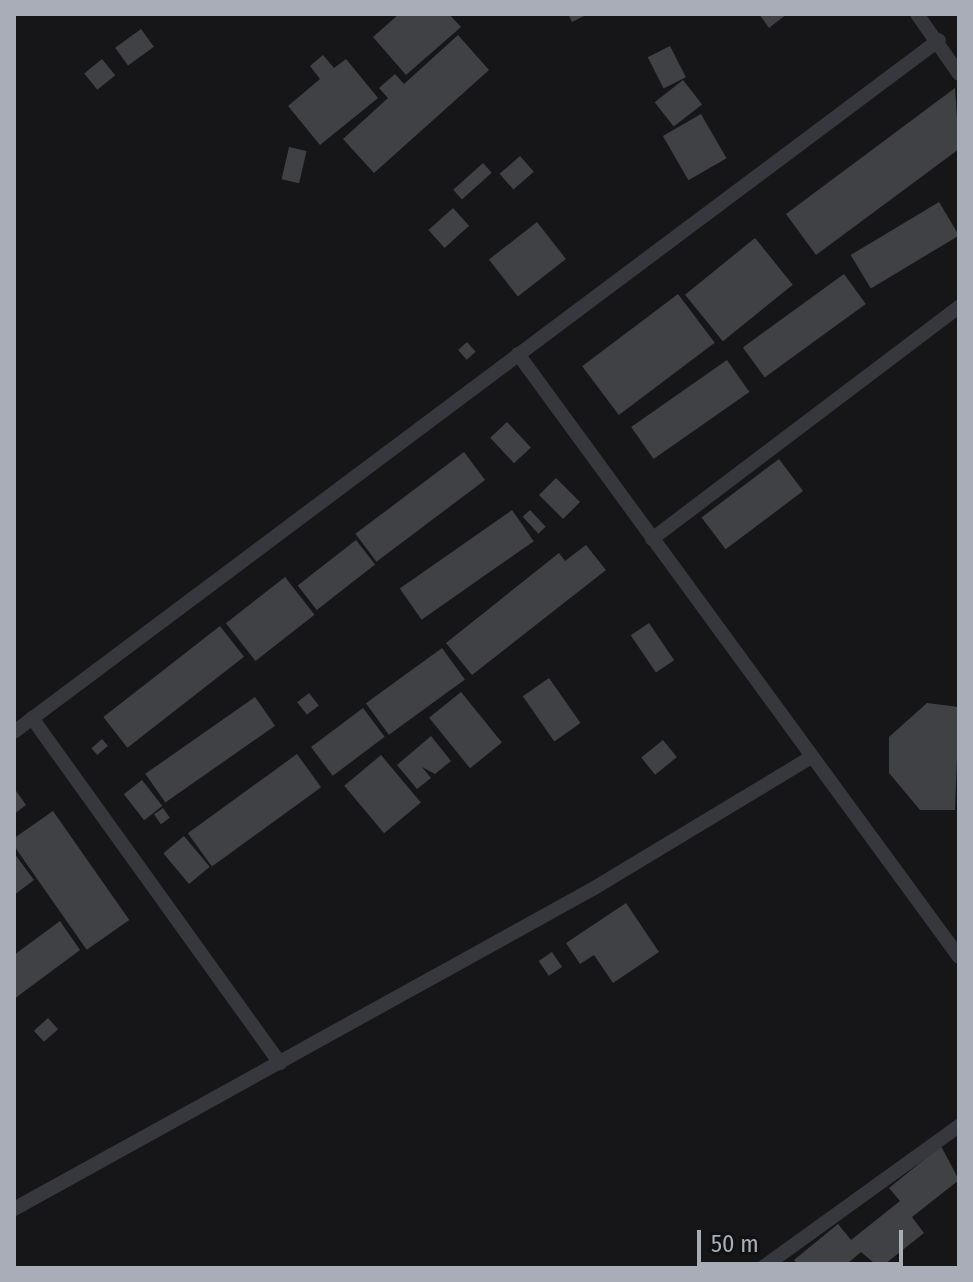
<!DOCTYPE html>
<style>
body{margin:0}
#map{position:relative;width:973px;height:1282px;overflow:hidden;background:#161618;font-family:"Fira Sans Condensed",sans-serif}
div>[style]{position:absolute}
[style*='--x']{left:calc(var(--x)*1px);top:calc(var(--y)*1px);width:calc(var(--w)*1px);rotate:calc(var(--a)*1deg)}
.building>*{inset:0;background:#404145;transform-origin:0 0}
.lane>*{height:14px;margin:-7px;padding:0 7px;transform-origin:7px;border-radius:7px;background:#37383d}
span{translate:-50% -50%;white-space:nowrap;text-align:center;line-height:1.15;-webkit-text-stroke:7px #111113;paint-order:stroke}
.frame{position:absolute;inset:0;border:16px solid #a8adb8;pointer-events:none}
.scale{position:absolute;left:697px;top:1230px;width:206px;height:36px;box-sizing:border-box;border:4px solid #a8adb8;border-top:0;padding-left:10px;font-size:24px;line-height:28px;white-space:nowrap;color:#a8adb8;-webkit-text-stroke:6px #111113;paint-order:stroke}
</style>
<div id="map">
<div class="building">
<div style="clip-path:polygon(399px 14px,449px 14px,461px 27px,406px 75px,373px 37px)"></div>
<div style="clip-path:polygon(568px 14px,588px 14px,572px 22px)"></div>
<div style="clip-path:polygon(759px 14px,787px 14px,769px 28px)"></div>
<div style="left:141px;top:29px;width:22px;height:32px;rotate:54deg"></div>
<div style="clip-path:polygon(458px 35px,489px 70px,374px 173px,343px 139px,388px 98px,379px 88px,395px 74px,404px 84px)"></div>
<div style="left:670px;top:46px;width:35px;height:25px;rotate:63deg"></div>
<div style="clip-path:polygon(323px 55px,334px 68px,346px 59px,378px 98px,320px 145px,288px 106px,320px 79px,310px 66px)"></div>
<div style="left:102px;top:59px;width:21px;height:23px;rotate:51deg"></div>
<div style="left:683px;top:80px;width:31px;height:36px;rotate:52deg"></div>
<div style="clip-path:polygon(955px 88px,959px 149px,816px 255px,786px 214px)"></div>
<div style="left:701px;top:114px;width:51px;height:44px;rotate:60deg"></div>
<div style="left:289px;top:147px;width:18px;height:33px;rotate:13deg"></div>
<div style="left:520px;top:156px;width:21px;height:27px;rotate:49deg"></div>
<div style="left:483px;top:163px;width:13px;height:40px;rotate:48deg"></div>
<div style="left:939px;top:202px;width:39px;height:103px;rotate:59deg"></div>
<div style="left:453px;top:208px;width:24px;height:33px;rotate:48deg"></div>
<div style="left:537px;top:222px;width:47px;height:61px;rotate:52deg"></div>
<div style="left:755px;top:238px;width:60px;height:90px;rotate:51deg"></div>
<div style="left:844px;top:274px;width:37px;height:125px;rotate:54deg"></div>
<div style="left:678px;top:294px;width:61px;height:120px;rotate:53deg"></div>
<div style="left:467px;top:342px;width:13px;height:12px;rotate:48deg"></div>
<div style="left:727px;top:360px;width:39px;height:117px;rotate:55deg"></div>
<div style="left:507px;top:422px;width:35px;height:23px;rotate:47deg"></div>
<div style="left:464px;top:452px;width:35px;height:136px;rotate:53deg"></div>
<div style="left:779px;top:459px;width:40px;height:97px;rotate:53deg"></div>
<div style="left:556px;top:478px;width:34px;height:24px;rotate:45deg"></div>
<div style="left:512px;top:510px;width:38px;height:137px;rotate:55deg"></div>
<div style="left:530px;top:510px;width:23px;height:10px;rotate:47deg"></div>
<div style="left:356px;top:540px;width:31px;height:74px;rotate:52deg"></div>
<div style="clip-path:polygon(586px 545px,606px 570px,472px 675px,446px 643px,559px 553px,565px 561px)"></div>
<div style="left:285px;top:577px;width:48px;height:75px;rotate:52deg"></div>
<div style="left:649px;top:623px;width:45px;height:22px;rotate:56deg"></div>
<div style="left:220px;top:626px;width:39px;height:148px;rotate:52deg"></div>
<div style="left:442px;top:648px;width:39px;height:94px;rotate:54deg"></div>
<div style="left:549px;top:678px;width:55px;height:32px;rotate:55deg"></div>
<div style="left:461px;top:692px;width:65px;height:41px;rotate:51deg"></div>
<div style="left:309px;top:693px;width:16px;height:15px;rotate:52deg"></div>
<div style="left:255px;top:697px;width:35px;height:134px;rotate:55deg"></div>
<div style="clip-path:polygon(927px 703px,959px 707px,955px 810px,920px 810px,889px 773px,889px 737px)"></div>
<div style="left:363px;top:708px;width:36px;height:65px;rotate:53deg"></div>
<div style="clip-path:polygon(431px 736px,451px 761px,435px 774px,422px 767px,431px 778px,417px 789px,397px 765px)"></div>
<div style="left:102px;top:739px;width:9px;height:14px;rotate:49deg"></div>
<div style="left:663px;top:740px;width:22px;height:28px;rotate:51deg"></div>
<div style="left:297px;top:754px;width:41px;height:135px;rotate:54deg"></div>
<div style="left:381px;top:755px;width:62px;height:48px;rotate:50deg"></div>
<div style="left:142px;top:780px;width:33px;height:23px;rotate:52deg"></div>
<div style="clip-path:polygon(14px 788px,26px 805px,14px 814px)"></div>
<div style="left:163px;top:808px;width:12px;height:11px;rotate:55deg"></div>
<div style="left:53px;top:811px;width:133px;height:52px;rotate:55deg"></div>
<div style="left:184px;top:836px;width:40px;height:27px;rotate:50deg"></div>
<div style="clip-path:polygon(14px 853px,34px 880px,14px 895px)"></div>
<div style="clip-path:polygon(626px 903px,659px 952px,613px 983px,594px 955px,580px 964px,566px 943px)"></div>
<div style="clip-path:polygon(60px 921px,80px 950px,14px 999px,14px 955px)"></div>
<div style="left:552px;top:952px;width:18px;height:16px;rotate:56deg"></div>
<div style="left:48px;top:1018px;width:15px;height:19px;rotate:48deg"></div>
<div style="clip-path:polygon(941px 1146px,959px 1180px,912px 1217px,924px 1233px,880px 1268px,861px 1252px,842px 1268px,800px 1268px,794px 1260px,838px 1224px,851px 1240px,900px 1201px,889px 1188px)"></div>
</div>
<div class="lane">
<div style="--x:917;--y:14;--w:73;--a:55"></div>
<div style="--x:518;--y:354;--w:747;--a:53.82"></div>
<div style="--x:652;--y:539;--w:385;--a:-37.1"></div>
<div style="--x:32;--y:718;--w:425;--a:54.3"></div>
<div style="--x:14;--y:732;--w:1155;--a:-36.8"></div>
<div style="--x:14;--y:1209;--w:665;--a:-28.95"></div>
<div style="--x:596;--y:887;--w:250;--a:-31.1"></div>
<div style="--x:762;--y:1268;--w:243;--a:-35.8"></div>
</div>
<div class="frame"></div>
<div class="scale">50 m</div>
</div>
